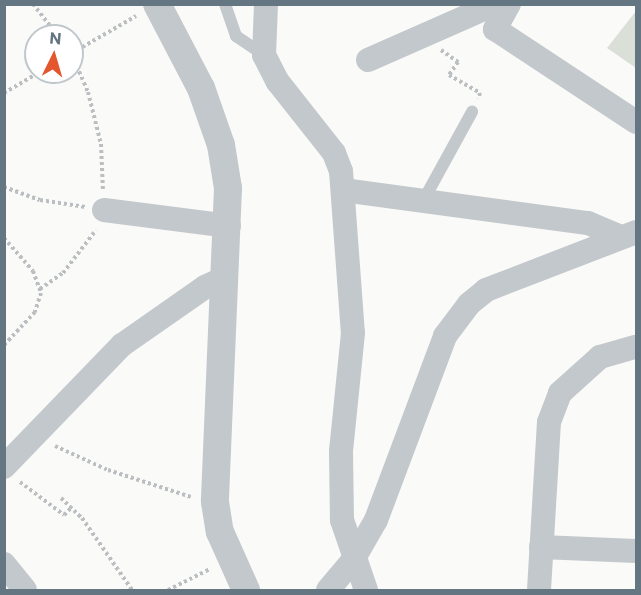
<!DOCTYPE html>
<style>
body{margin:0}
#map{position:relative;width:641px;height:595px;overflow:hidden;background:#fafaf8;font-family:Commissioner,sans-serif}
div>[style]{position:absolute}
[style*='--x']{left:calc(var(--x)*1px);top:calc(var(--y)*1px);width:calc(var(--w)*1px);rotate:calc(var(--a)*1deg)}
.green>*{inset:0;background:#dadfd7}
.path>*{height:4px;margin-top:-2px;transform-origin:0;background:repeating-linear-gradient(90deg,#bbbfc2 0 3px,transparent 0 6px)}
.service>*{height:12px;margin:-6px;padding:0 6px;transform-origin:6px;border-radius:6px;background:#c3c8cc}
.minor>*{height:24px;margin:-12px;padding:0 12px;transform-origin:12px;border-radius:12px;background:#c3c8cc}
.tertiary>*{height:28px;margin:-14px;padding:0 14px;transform-origin:14px;border-radius:14px;background:#c3c8cc}
span{translate:-50% -50%;white-space:nowrap;text-align:center;line-height:1.15;-webkit-text-stroke:6px #fff;paint-order:stroke}
.frame{position:absolute;inset:0;border:6px solid #657683;pointer-events:none}
.north{position:absolute;left:24px;top:24px;width:60px;height:60px;box-sizing:border-box;background:#fff;border:2px solid #c1c8cd;border-radius:50%;rotate:5deg;font-size:16px;font-weight:700;line-height:24px;text-align:center;color:#657683}
.north::after{content:'';display:block;margin:auto;width:21px;height:27px;background:#e4572e;clip-path:polygon(50% 0,100% 100%,50% 72%,0 100%)}
</style>
<div id="map">
<div class="green">
<div style="clip-path:polygon(636px 11px,636px 68px,607px 48px)"></div>
</div>
<div class="path">
<div style="--x:33;--y:4;--w:41;--a:52"></div>
<div style="--x:441;--y:50;--w:21;--a:35"></div>
<div style="--x:458;--y:62;--w:16;--a:125"></div>
<div style="--x:449;--y:75;--w:36;--a:30"></div>
<div style="--x:480;--y:93;--w:6;--a:108"></div>
<div style="--x:72;--y:53;--w:74;--a:-30"></div>
<div style="--x:72;--y:55;--w:40;--a:66.6"></div>
<div style="--x:88;--y:92;--w:54;--a:76"></div>
<div style="--x:101;--y:144;--w:47;--a:87.6"></div>
<div style="--x:4;--y:93;--w:42;--a:-30.3"></div>
<div style="--x:4;--y:187;--w:38;--a:20"></div>
<div style="--x:40;--y:200;--w:46;--a:8.8"></div>
<div style="--x:4;--y:238;--w:44;--a:48.7"></div>
<div style="--x:33;--y:271;--w:23;--a:70"></div>
<div style="--x:41;--y:293;--w:20;--a:108"></div>
<div style="--x:35;--y:312;--w:45;--a:133.2"></div>
<div style="--x:40;--y:289;--w:28;--a:-35"></div>
<div style="--x:63;--y:273;--w:54;--a:-52.5"></div>
<div style="--x:55;--y:446;--w:58;--a:24.4"></div>
<div style="--x:108;--y:470;--w:87;--a:18"></div>
<div style="--x:20;--y:482;--w:55;--a:36.9"></div>
<div style="--x:64;--y:515;--w:10;--a:-45"></div>
<div style="--x:61;--y:498;--w:29;--a:44"></div>
<div style="--x:82;--y:518;--w:88;--a:55.2"></div>
<div style="--x:168;--y:590;--w:47;--a:-26.6"></div>
</div>
<div class="service">
<div style="--x:225;--y:4;--w:34;--a:71"></div>
<div style="--x:236;--y:36;--w:34;--a:34"></div>
<div style="--x:423;--y:201;--w:102;--a:-61.2"></div>
</div>
<div class="minor">
<div style="--x:266;--y:4;--w:51;--a:92.2"></div>
<div style="--x:264;--y:55;--w:30;--a:63"></div>
<div style="--x:278;--y:82;--w:90;--a:51.7"></div>
<div style="--x:334;--y:153;--w:19;--a:69"></div>
<div style="--x:341;--y:171;--w:162;--a:85.8"></div>
<div style="--x:353;--y:333;--w:119;--a:95.8"></div>
<div style="--x:341;--y:451;--w:69;--a:89.2"></div>
<div style="--x:342;--y:520;--w:74;--a:71.1"></div>
<div style="--x:509;--y:4;--w:29;--a:119"></div>
<div style="--x:495;--y:29;--w:169;--a:33.4"></div>
<div style="--x:368;--y:60;--w:139;--a:-23.8"></div>
<div style="--x:343;--y:190;--w:247;--a:7.7"></div>
<div style="--x:588;--y:223;--w:36;--a:23"></div>
<div style="--x:104;--y:210;--w:126;--a:7.3"></div>
<div style="--x:4;--y:467;--w:170;--a:-46"></div>
<div style="--x:122;--y:345;--w:101;--a:-34.9"></div>
<div style="--x:205;--y:287;--w:23;--a:-25"></div>
<div style="--x:541;--y:547;--w:95;--a:2.4"></div>
<div style="--x:4;--y:564;--w:33;--a:51"></div>
<div style="--x:328;--y:590;--w:39;--a:-50"></div>
<div style="--x:353;--y:560;--w:46;--a:-60.1"></div>
<div style="--x:376;--y:520;--w:197;--a:-69.4"></div>
<div style="--x:445;--y:336;--w:40;--a:-53"></div>
<div style="--x:469;--y:304;--w:22;--a:-39"></div>
<div style="--x:486;--y:290;--w:161;--a:-21.1"></div>
<div style="--x:539;--y:590;--w:168;--a:-86.6"></div>
<div style="--x:549;--y:422;--w:31;--a:-69"></div>
<div style="--x:560;--y:393;--w:54;--a:-42"></div>
<div style="--x:600;--y:357;--w:37;--a:-16"></div>
</div>
<div class="tertiary">
<div style="--x:157;--y:4;--w:95;--a:62.4"></div>
<div style="--x:201;--y:88;--w:60;--a:70.7"></div>
<div style="--x:221;--y:145;--w:44;--a:80.8"></div>
<div style="--x:228;--y:188;--w:314;--a:92.4"></div>
<div style="--x:215;--y:502;--w:30;--a:81"></div>
<div style="--x:220;--y:532;--w:64;--a:65.9"></div>
</div>
<div class="frame"></div>
<div class="north">N</div>
</div>
